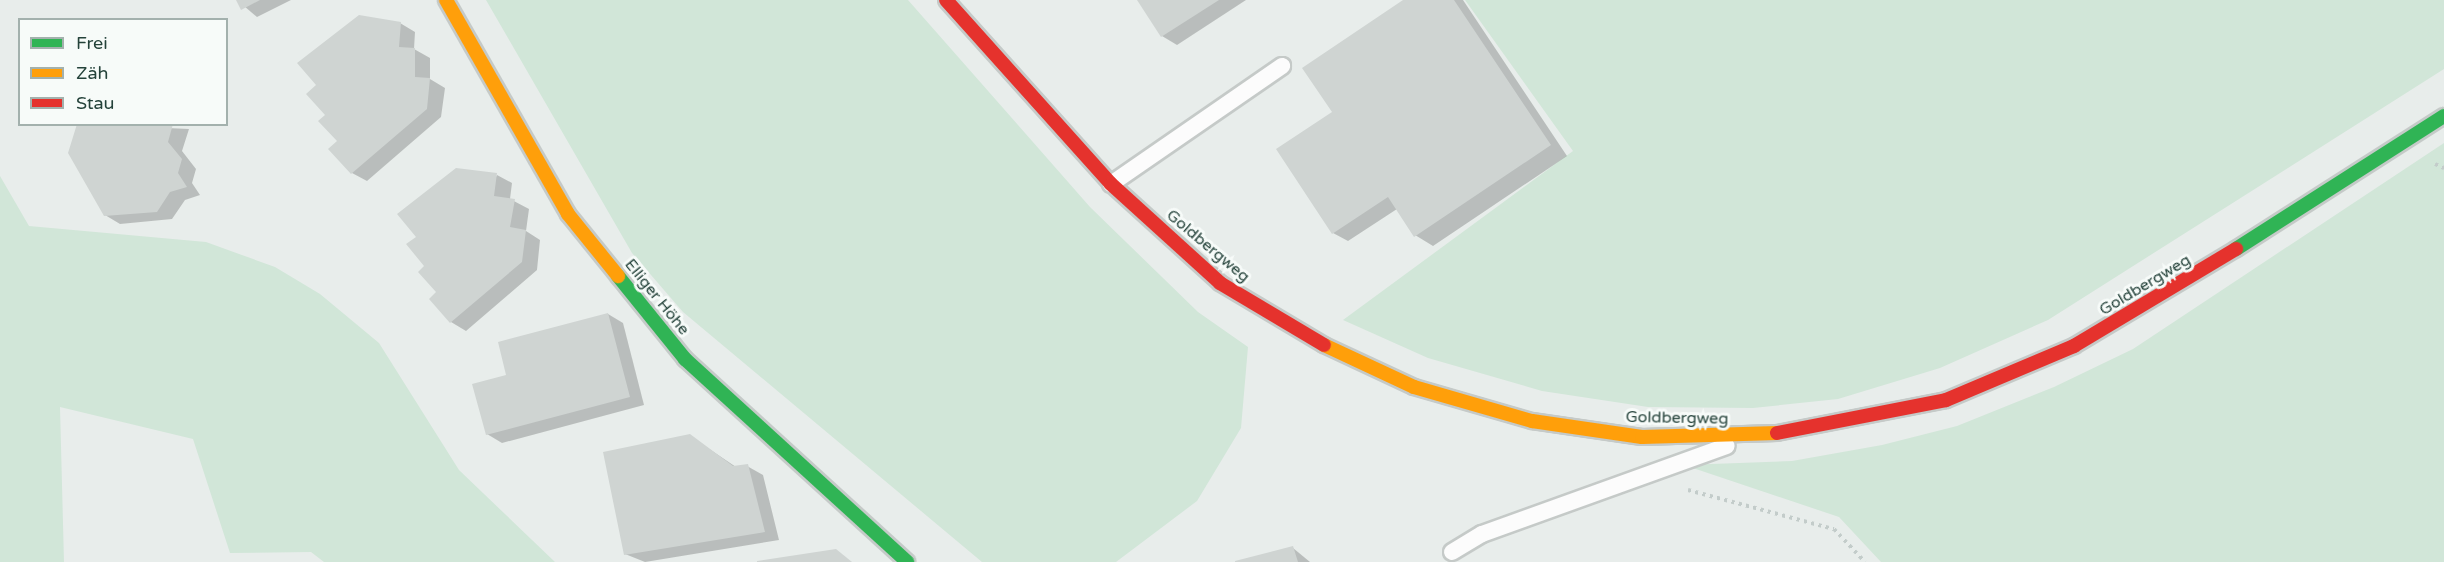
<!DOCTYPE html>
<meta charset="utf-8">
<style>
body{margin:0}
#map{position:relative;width:2444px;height:562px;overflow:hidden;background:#e8edeb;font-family:"Varela Round",sans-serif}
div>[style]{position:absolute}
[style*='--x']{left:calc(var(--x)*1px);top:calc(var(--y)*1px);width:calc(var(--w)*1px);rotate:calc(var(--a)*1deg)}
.green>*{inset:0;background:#d1e6d8}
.shadow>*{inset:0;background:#0003}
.building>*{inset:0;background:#cfd4d2}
.path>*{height:4px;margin-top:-2px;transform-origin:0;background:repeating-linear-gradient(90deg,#c3ccca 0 3px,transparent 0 7.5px)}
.roads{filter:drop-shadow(2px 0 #c5cac8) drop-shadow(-2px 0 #c5cac8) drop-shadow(0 2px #c5cac8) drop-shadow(0 -2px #c5cac8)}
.lane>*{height:16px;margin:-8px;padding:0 8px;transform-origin:8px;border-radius:8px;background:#fcfcfc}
.fast>*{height:14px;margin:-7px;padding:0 7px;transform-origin:7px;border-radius:7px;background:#30b455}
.slow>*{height:14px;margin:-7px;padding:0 7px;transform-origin:7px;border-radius:7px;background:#ff9f0a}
.jam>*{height:14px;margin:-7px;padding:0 7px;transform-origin:7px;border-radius:7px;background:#e5322d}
span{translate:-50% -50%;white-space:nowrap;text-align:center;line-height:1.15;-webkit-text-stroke:6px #f7fbf9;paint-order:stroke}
.street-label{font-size:16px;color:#24423a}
.legend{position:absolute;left:18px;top:18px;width:210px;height:108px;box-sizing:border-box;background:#f7fbf9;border:2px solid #a3b1ad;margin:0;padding:8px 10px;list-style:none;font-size:18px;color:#24423a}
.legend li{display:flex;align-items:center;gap:12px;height:30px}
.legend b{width:30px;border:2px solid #a3b1ad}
</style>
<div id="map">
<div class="green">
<div style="clip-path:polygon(486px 0,908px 0,1090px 207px,1198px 312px,1248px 347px,1241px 428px,1197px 501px,1116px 562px,982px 562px,683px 312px,632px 253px)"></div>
<div style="clip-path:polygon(1465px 0,2444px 0,2444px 69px,2048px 320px,1940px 368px,1838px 399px,1753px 408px,1648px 407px,1542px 391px,1428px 358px,1343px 320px,1573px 151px)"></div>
<div style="clip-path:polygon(2444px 143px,2444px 562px,1881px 562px,1839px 517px,1684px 465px,1792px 461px,1882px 445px,1957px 426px,2054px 387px,2133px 349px)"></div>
<div style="clip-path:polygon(0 176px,29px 226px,206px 242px,275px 267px,320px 294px,379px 343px,459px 470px,555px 562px,324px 562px,311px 552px,230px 553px,193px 439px,60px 407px,64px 562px,0 562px)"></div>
</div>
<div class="shadow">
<div style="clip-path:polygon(237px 0,291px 0,257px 17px)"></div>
<div style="clip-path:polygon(1139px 0,1246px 0,1177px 45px,1162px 36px)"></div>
<div style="clip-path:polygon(1406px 0,1463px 0,1567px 156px,1433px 246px,1415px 235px,1397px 209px,1348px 241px,1333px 233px,1334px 113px)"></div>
<div style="clip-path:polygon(400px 23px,415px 32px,414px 49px,430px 58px,430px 79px,445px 88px,441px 117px,367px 181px,352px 173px,339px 141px)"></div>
<div style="clip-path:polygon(79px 124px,189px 129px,182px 151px,196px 169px,192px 183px,200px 195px,185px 200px,172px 219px,120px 224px,105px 215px)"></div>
<div style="clip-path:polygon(497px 175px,512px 183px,510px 199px,529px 209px,526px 231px,540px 240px,537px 270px,466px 331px,451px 322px,438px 292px)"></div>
<div style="clip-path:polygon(608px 314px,623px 323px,644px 405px,502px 443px,487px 434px,508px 376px)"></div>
<div style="clip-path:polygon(690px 436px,736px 467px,747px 466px,763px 475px,779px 540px,645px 562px,625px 554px)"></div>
<div style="clip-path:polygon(1293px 548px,1310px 562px,1238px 562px)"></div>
</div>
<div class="building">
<div style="clip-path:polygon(236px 0,260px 0,241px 10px)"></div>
<div style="clip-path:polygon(1137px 0,1219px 0,1161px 37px)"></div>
<div style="clip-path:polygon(1403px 0,1454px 0,1551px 145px,1414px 237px,1388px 197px,1332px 234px,1276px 149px,1332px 112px,1302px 68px)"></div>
<div style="clip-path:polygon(359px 15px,401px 22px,399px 47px,415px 48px,415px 77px,430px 78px,427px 109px,351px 174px,328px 149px,337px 141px,318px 121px,325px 115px,306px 94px,316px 85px,297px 63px)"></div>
<div style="clip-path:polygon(77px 124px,173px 124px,168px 142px,182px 159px,178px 173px,187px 187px,170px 192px,157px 212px,104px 216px,68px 153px)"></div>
<div style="clip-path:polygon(456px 168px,497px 173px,494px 196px,515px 199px,510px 227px,526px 230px,522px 262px,450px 323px,429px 299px,436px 292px,418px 272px,424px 266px,406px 244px,416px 237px,397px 214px)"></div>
<div style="clip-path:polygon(608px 313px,630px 397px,486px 435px,472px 384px,506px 375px,498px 342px)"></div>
<div style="clip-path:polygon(690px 434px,733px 466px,748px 464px,765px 532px,624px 555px,603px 452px)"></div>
<div style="clip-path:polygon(1293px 546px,1298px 562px,1235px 562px,1235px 561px)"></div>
<div style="clip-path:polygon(836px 549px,852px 562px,757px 562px,757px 561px)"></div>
</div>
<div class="path">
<div style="--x:2435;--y:164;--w:10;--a:24"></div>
<div style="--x:1688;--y:490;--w:151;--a:15"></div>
<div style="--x:1834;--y:529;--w:45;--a:46.8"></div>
</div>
<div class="roads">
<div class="lane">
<div style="--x:1111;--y:184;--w:208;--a:-34.6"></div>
<div style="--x:1452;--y:552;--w:35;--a:-31"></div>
<div style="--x:1482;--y:534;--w:260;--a:-19.8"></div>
</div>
<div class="fast">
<div style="--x:2236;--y:249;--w:247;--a:-32.6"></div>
<div style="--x:618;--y:276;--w:107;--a:51.1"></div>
<div style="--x:685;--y:359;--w:301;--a:42.4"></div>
</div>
<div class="slow">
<div style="--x:446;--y:0;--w:246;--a:60.3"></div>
<div style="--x:568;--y:214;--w:80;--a:51.1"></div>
<div style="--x:1324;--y:345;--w:99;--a:25"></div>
<div style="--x:1414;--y:387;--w:123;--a:16.1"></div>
<div style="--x:1532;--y:421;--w:111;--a:8.3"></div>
<div style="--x:1642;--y:437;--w:135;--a:-1.7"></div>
</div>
<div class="jam">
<div style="--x:946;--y:0;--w:247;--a:48.1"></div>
<div style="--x:1111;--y:184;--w:147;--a:42.2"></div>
<div style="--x:1220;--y:283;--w:121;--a:30.8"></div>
<div style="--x:1777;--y:433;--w:172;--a:-11"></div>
<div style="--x:1946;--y:400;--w:139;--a:-22.9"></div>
<div style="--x:2074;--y:346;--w:189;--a:-30.9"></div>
</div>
</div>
<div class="street-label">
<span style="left:1208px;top:246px;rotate:40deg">Goldbergweg</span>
<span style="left:2145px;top:285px;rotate:-31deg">Goldbergweg</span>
<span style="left:657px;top:297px;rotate:51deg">Elliger Höhe</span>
<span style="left:1677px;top:418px;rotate:1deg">Goldbergweg</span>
</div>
<ul class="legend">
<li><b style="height:8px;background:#30b455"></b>Frei</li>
<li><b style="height:8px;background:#ff9f0a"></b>Zäh</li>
<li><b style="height:8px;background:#e5322d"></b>Stau</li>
</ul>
</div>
